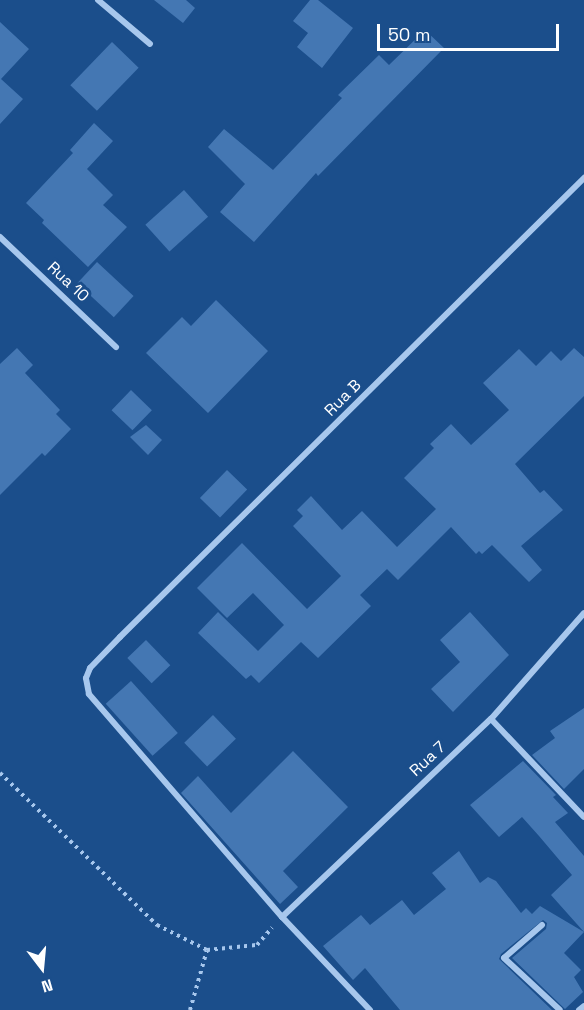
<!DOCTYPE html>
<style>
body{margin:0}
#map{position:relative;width:584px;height:1010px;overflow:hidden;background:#1b4e8b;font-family:"Space Grotesk",sans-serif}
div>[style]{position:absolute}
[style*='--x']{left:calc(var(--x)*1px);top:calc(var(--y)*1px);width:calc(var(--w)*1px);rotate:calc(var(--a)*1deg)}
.building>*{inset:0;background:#4477b3;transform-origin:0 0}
.path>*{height:4px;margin-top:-2px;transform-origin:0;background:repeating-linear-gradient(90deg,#a7c7ed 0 3px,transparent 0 7.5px)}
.street>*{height:6px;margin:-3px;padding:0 3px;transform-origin:3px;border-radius:3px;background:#a7c7ed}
span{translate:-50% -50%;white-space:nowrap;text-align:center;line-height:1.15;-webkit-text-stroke:6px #1b4e8b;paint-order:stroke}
.street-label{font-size:16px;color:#fff}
.north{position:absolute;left:12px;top:938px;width:60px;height:60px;-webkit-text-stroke:4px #1b4e8b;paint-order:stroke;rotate:164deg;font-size:16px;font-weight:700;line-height:24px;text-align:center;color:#fff}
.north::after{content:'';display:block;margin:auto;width:21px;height:27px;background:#fff;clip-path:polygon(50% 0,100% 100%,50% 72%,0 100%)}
.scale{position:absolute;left:377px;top:24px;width:182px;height:27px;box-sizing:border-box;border:3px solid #fff;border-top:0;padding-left:8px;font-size:18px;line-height:21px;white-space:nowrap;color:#fff;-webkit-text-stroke:4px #1b4e8b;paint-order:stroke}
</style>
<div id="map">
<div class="building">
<div style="clip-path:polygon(154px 0,186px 0,195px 8px,183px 23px)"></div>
<div style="clip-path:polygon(310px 0,318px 0,353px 28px,322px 68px,297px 47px,308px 33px,293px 21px)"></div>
<div style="clip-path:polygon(0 22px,29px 49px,1px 79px,23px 99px,0 124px)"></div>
<div style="clip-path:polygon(425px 30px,444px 48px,318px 176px,316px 173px,254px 242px,220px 212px,245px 184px,208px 147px,224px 129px,273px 170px,342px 98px,338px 95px,379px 55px,389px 65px)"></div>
<div style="left:112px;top:42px;width:37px;height:60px;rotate:44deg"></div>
<div style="clip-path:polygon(94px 123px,113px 141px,87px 169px,113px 195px,103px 205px,127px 227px,88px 267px,42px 223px,44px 220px,26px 203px,73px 153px,70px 150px)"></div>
<div style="left:184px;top:190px;width:36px;height:52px;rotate:48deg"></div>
<div style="left:97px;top:262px;width:50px;height:29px;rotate:43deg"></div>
<div style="clip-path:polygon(216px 300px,268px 351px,208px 413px,146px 353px,182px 317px,191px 326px)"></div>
<div style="clip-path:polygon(17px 348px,33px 365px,25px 373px,60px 410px,56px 414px,71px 429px,45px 456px,42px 453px,0 495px,0 364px)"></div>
<div style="clip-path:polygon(574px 348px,584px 357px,584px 396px,515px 464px,540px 493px,544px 490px,563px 510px,521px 546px,542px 570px,529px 582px,492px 545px,482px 554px,479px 551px,476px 554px,451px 527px,398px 580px,387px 569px,360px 595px,371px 606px,318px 658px,301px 642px,259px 683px,251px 675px,246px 679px,198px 633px,218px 612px,258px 651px,284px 625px,253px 593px,227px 618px,197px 588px,242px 543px,307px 609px,341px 576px,293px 526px,303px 516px,297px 510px,311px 496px,342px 530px,362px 511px,397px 547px,436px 509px,404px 478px,434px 448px,430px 444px,451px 424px,471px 445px,509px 410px,483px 383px,519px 349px,536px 366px,551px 351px,561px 361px)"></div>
<div style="left:131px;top:390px;width:29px;height:28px;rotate:44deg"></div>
<div style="clip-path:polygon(146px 425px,162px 440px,148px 455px,130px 437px)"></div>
<div style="left:227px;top:470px;width:28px;height:39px;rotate:44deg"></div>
<div style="clip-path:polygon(470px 612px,509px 655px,453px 712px,431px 689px,460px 662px,440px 640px)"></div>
<div style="left:146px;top:640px;width:35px;height:26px;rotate:46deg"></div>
<div style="left:131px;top:681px;width:70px;height:34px;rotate:48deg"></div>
<div style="clip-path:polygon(584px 708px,584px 769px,564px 789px,532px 755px,555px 738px,550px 731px)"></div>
<div style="left:213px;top:715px;width:33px;height:40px;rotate:46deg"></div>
<div style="clip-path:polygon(293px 751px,348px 807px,283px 871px,298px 887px,280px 904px,181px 793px,198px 776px,231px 813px)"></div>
<div style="clip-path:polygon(523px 761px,556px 795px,553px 797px,568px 813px,555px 822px,584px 856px,584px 932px,551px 895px,572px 875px,539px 836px,522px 817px,499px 837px,470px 805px)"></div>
<div style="clip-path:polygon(459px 851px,480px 883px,488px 877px,496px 881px,521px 913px,526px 908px,532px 914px,540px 906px,584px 932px,564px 953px,581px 970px,574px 977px,583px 992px,565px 1009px,512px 958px,546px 929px,547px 923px,543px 920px,501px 954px,499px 959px,552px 1010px,400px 1010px,365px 968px,353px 980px,323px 946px,361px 915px,370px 925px,402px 900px,414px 915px,446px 889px,432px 873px)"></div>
</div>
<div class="path">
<div style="--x:0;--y:773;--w:219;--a:44.1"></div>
<div style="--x:157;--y:925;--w:56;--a:26.6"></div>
<div style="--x:207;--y:950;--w:50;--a:-5.7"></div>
<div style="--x:257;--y:945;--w:23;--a:-49"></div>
<div style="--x:190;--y:1010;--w:62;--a:-74.2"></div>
</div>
<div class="street">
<div style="--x:98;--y:0;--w:68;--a:40.2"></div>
<div style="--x:0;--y:237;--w:160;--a:43.5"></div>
<div style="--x:491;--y:719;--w:135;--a:46.5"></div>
<div style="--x:282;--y:917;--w:288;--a:-43.5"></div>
<div style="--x:491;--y:719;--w:141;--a:-48.7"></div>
<div style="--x:542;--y:925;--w:50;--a:139"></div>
<div style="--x:504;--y:958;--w:76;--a:42.9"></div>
<div style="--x:370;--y:1010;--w:128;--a:-133.4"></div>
<div style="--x:282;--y:917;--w:295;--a:-130.9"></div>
<div style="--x:89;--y:694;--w:16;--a:-101"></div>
<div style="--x:86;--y:678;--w:11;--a:-68"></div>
<div style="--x:90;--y:668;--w:43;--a:-45.9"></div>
<div style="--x:120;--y:637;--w:653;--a:-44.69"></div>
<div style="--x:579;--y:1010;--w:6;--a:-39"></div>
</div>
<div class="street-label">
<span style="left:68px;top:282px;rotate:43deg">Rua 10</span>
<span style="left:343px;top:398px;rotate:-45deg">Rua B</span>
<span style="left:428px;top:759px;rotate:-43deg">Rua 7</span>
</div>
<div class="north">N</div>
<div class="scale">50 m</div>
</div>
